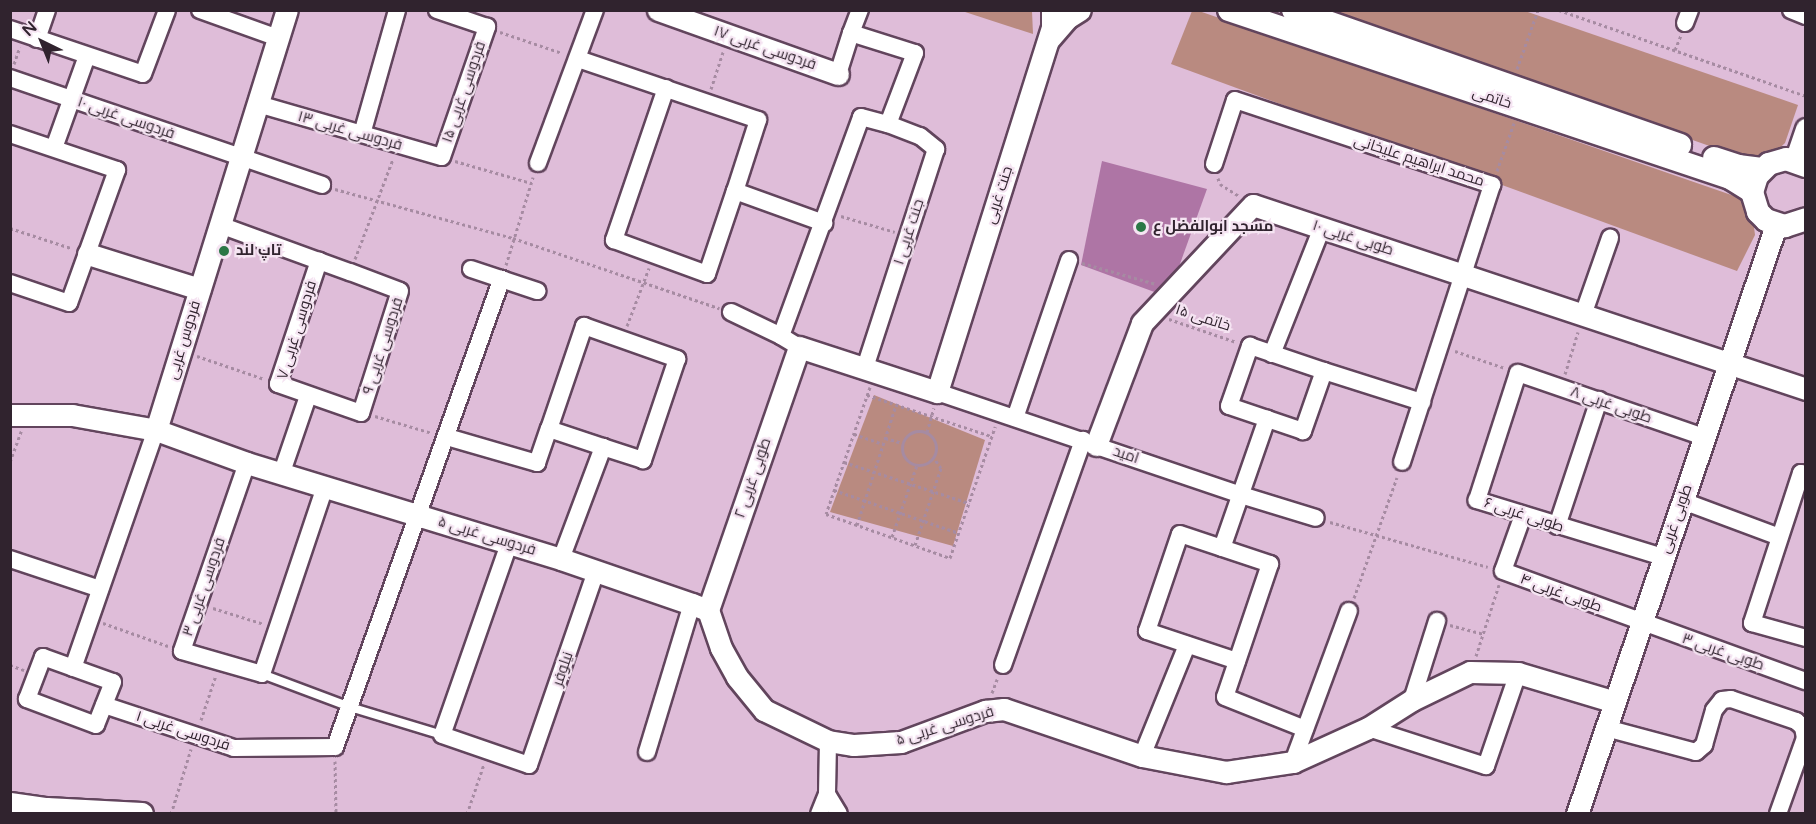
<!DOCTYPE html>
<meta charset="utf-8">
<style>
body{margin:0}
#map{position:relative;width:1816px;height:824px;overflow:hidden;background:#dfbdd9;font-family:"Varela Round",Cairo,sans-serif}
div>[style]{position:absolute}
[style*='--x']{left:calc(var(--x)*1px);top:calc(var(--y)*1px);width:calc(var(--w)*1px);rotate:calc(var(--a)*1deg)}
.green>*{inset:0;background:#b98a80}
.building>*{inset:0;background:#ae75a5}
.path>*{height:3px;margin-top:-1.5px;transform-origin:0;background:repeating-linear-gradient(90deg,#a68ba2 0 3px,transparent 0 6px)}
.path>.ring{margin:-1.5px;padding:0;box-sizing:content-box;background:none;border:3px solid #a68ba2;border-radius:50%}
.roads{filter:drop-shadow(2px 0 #62455d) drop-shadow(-2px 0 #62455d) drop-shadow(0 2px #62455d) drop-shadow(0 -2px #62455d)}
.service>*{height:8px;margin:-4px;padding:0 4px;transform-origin:4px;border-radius:4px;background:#fff}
.minor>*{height:16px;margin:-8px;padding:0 8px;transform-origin:8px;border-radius:8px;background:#fff}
.tertiary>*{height:21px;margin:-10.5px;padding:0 10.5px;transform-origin:10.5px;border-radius:10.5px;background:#fff}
.secondary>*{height:22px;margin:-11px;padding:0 11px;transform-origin:11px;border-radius:11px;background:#fff}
.dots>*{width:16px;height:16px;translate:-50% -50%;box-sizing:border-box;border:3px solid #f5e4f2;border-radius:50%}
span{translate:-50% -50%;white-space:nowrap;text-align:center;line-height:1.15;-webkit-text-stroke:4.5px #f5e4f2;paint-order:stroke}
.street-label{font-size:15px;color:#30232e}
.poi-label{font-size:15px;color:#30232e;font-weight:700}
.left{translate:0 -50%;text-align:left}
.frame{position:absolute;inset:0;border:12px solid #30232e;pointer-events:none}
.north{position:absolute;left:12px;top:12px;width:60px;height:60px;-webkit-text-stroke:4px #f5e4f2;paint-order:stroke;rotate:317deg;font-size:16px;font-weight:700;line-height:24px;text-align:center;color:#30232e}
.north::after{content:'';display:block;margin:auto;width:21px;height:27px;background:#30232e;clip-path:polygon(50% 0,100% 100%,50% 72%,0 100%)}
</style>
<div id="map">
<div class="green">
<div style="clip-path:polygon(962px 11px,1032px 11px,1033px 34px)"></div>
<div style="clip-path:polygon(1192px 11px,1199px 11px,1743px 199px,1752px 211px,1755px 235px,1737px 271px,1171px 64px)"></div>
<div style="clip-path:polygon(1329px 11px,1525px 11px,1798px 105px,1785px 143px,1773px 154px,1749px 160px)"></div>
<div style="clip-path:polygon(874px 395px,985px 440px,953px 546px,830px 512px)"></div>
</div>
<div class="building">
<div style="clip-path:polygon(1102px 161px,1207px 189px,1168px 297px,1081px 265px)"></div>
</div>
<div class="path">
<div style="--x:1559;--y:10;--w:262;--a:19.2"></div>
<div style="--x:500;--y:32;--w:65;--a:18.7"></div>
<div style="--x:1675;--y:50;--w:16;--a:-68"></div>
<div style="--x:14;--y:64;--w:18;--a:-71"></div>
<div style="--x:1517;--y:69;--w:63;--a:-70.4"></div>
<div style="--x:711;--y:89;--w:39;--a:-72"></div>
<div style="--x:455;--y:161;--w:79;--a:16.1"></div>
<div style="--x:1497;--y:171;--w:51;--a:-70.5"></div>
<div style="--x:1218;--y:178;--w:6;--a:72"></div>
<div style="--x:1220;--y:184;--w:22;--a:32"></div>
<div style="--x:335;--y:189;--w:185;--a:15.4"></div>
<div style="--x:513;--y:238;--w:218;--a:18.8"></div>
<div style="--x:841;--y:216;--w:56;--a:16.5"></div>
<div style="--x:10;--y:228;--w:64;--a:18.2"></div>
<div style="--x:355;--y:259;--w:107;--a:-69.2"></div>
<div style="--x:1082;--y:263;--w:77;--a:15.8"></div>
<div style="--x:506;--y:265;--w:92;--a:-72.9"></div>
<div style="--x:1169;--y:319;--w:71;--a:18.9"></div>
<div style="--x:627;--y:326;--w:62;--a:-69.2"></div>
<div style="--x:1455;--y:351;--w:53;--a:18.8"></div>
<div style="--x:197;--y:356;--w:71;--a:18.9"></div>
<div style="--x:1565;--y:374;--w:44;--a:-72.8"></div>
<div style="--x:870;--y:387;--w:134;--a:109.1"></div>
<div style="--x:826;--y:514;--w:132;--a:19.5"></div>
<div style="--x:950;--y:558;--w:139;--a:-71"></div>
<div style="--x:867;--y:395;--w:131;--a:18.3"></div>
<div style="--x:375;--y:416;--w:59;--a:16.6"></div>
<div class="ring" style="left:902px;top:431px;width:31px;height:31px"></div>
<div style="--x:927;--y:432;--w:25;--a:-74"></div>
<div style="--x:854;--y:434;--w:31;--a:19"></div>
<div style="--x:885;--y:438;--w:19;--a:16"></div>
<div style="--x:10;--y:462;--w:33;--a:-70"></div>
<div style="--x:844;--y:462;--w:132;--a:18.2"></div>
<div style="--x:834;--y:490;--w:132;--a:19"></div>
<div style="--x:1330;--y:522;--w:164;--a:15.9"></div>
<div style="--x:857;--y:525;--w:126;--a:-72"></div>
<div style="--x:892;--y:537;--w:76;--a:-70.9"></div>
<div style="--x:915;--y:545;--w:81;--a:-71.3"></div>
<div style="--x:941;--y:468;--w:12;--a:-125"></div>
<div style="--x:1354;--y:598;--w:128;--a:-70.4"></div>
<div style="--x:213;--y:608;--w:53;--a:17.4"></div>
<div style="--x:103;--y:623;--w:69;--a:19.5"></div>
<div style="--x:1450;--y:625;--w:34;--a:15"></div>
<div style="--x:1476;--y:656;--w:75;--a:-72.1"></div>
<div style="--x:10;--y:665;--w:15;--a:20"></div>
<div style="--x:992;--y:693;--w:15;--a:-70"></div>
<div style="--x:201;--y:720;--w:47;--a:-71.6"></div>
<div style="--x:335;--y:761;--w:53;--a:88.9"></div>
<div style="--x:171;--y:814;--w:68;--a:-72.9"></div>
<div style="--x:467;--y:814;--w:53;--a:-71.2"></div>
</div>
<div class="roads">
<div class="service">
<div style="--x:262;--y:674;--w:94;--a:20.6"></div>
<div style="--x:350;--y:707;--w:96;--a:16.9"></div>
</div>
<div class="minor">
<div style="--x:200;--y:10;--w:83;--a:19.7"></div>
<div style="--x:1791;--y:10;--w:16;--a:22"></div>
<div style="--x:1685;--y:23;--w:14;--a:-69"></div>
<div style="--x:10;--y:29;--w:140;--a:18.7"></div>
<div style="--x:143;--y:74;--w:68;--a:-69.4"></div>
<div style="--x:851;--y:33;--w:25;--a:-69"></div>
<div style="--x:37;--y:39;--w:31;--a:-71"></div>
<div style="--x:578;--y:59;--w:190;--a:18.7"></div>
<div style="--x:758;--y:120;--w:75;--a:107.9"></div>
<div style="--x:838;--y:74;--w:43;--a:-72.4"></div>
<div style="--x:851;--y:33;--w:67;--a:17.4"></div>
<div style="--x:915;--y:53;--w:76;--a:110.8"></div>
<div style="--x:10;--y:78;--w:330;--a:18.9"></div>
<div style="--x:666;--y:88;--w:161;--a:108.9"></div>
<div style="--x:614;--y:240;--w:99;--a:20.1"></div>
<div style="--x:707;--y:274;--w:88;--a:-71.4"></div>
<div style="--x:735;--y:191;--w:95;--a:19.8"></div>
<div style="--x:258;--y:104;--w:191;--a:16.1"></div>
<div style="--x:442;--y:157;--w:138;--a:-70.9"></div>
<div style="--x:487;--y:27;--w:53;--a:-161.2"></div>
<div style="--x:10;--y:134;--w:113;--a:18.6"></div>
<div style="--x:117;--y:170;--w:141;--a:109.8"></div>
<div style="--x:69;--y:303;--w:62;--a:-161.3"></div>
<div style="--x:362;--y:134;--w:129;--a:-74.2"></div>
<div style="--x:54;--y:148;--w:98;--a:-70.3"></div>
<div style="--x:538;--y:163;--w:163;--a:-69.6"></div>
<div style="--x:1214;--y:164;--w:67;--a:-71.8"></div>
<div style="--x:1235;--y:100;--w:271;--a:18.3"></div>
<div style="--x:1492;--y:185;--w:291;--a:108"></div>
<div style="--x:220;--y:225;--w:105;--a:20"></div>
<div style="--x:319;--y:261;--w:33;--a:20"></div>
<div style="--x:350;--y:272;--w:53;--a:20.8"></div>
<div style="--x:400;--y:291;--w:128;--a:107.7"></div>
<div style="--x:361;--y:413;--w:88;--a:-160.7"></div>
<div style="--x:278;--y:384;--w:130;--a:-71.6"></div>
<div style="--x:471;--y:269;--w:70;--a:18.4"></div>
<div style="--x:731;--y:312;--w:55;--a:25.6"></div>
<div style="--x:1583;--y:315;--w:82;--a:-70.7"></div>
<div style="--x:1250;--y:346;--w:78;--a:18.7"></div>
<div style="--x:1324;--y:371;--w:64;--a:109.3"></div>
<div style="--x:1303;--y:431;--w:78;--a:-161.3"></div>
<div style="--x:1229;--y:406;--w:64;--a:-70.7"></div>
<div style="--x:799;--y:347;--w:21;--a:-149"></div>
<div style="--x:781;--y:336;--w:233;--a:-69.9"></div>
<div style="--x:861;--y:117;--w:28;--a:15"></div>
<div style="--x:888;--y:124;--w:34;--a:21"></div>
<div style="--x:920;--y:136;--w:21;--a:39"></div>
<div style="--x:936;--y:149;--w:230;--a:108"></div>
<div style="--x:1272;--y:354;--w:136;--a:-68.4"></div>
<div style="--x:1324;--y:371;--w:103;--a:17.6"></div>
<div style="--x:937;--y:392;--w:321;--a:18.7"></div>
<div style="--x:1241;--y:495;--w:78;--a:17"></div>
<div style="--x:1015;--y:418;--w:167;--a:-71.1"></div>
<div style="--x:447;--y:437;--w:94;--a:16.1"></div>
<div style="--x:537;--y:463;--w:36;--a:-71"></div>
<div style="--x:247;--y:463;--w:199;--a:109.1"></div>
<div style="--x:182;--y:651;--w:83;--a:16"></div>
<div style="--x:262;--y:674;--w:197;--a:-71.4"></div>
<div style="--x:282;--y:472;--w:80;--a:-71.1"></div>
<div style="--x:1806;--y:474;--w:5;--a:-169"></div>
<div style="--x:1801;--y:473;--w:158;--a:108.1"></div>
<div style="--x:1752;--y:623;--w:56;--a:15.5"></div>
<div style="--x:1683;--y:501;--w:103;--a:20.4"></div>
<div style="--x:1523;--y:515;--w:59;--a:109.7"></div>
<div style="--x:1503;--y:571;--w:322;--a:20"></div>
<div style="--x:1557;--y:526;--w:133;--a:-71.6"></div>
<div style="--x:509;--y:544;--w:202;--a:109.3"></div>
<div style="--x:442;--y:735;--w:92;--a:19"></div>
<div style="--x:529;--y:765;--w:204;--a:-70.9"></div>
<div style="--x:1222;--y:548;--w:137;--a:-70.8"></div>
<div style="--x:1663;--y:557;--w:195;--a:-163"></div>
<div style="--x:1477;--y:500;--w:133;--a:-72.1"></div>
<div style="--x:1518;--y:373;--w:197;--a:19"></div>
<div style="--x:10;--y:559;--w:95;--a:18.4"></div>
<div style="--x:561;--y:559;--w:120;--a:-69.4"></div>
<div style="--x:603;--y:447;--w:57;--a:-161.6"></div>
<div style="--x:549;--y:429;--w:109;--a:-71.2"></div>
<div style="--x:584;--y:326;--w:99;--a:19.5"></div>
<div style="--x:677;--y:359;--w:107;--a:108.6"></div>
<div style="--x:643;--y:460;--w:42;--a:-162"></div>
<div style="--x:43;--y:657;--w:74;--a:19.7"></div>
<div style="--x:113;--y:682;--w:46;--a:111.6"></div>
<div style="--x:96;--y:725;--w:74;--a:-159.4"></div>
<div style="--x:27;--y:699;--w:45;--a:-69.1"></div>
<div style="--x:1237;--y:661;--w:95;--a:-161.6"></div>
<div style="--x:1147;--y:631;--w:102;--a:-71.2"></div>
<div style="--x:1180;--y:534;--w:95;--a:18.4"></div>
<div style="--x:1270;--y:564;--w:140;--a:108.7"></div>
<div style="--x:1225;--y:697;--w:86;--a:21.8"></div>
<div style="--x:1003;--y:665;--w:239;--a:-70.4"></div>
<div style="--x:73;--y:668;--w:252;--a:-70.8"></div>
<div style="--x:1412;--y:700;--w:83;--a:-72.4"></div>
<div style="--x:104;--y:705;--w:137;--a:18.3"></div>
<div style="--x:234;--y:748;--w:101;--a:-0.6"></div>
<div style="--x:335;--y:747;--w:497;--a:-70.4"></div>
<div style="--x:1368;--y:728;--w:124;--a:17.9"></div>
<div style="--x:1486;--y:766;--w:98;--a:-71"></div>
<div style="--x:1606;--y:728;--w:93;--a:14.9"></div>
<div style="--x:1696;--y:752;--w:11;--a:-41"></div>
<div style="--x:1704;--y:745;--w:36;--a:-74"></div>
<div style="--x:1714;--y:710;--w:13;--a:-51"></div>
<div style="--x:1722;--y:700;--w:9;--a:-6"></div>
<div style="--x:1731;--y:699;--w:69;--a:18.7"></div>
<div style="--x:1796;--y:721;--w:9;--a:41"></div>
<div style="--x:1803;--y:727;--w:11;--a:80"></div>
<div style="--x:1805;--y:738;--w:81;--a:109.6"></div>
<div style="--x:647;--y:752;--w:155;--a:-73.1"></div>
<div style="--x:1142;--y:756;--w:120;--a:-67.9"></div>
<div style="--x:1293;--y:762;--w:161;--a:-69.7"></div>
<div style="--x:827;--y:794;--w:23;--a:59"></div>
<div style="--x:819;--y:814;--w:22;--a:-68"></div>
<div style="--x:827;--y:794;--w:53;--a:-88.9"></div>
</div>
<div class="tertiary">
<div style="--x:658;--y:10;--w:191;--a:19.6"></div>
<div style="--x:1049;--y:39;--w:28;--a:-49"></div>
<div style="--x:1067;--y:18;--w:15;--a:-32"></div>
<div style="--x:1795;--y:161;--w:34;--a:-71"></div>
<div style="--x:88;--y:254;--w:117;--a:17.4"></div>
<div style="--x:10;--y:415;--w:62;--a:0"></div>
<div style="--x:72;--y:415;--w:85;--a:10.1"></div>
<div style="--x:156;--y:430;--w:97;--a:19.9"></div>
<div style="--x:247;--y:463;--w:328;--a:17"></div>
<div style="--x:561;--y:559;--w:139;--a:19"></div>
<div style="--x:692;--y:604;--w:17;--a:21"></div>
<div style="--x:708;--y:610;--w:40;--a:71.1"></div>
<div style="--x:721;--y:648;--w:33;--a:61"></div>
<div style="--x:737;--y:677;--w:43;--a:50.7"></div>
<div style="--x:764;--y:710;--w:71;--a:25.8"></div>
<div style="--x:828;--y:741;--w:26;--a:9"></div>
<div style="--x:854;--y:745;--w:47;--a:-3.7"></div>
<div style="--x:901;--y:742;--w:90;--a:-20.3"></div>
<div style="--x:985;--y:711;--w:19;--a:-6"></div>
<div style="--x:1004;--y:709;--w:146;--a:18.8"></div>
<div style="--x:1142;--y:756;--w:86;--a:10.8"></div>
<div style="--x:1226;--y:772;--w:68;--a:-8.5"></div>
<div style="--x:1293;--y:762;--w:82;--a:-24.4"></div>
<div style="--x:1368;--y:728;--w:52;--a:-32.5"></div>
<div style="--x:1412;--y:700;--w:64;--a:-25.8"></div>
<div style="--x:1470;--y:672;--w:48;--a:1.2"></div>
<div style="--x:1518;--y:673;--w:101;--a:16.6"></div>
<div style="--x:156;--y:430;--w:440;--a:-72.7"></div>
<div style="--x:1096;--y:445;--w:130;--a:-69.3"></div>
<div style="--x:1142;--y:323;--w:162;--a:-46.8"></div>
<div style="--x:1253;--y:205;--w:583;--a:18.4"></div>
<div style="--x:708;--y:610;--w:278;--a:-70.9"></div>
<div style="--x:799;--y:347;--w:145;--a:18.1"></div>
<div style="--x:937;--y:392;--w:382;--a:-72.5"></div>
<div style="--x:1052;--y:28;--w:18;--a:-90"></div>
<div style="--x:1577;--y:814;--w:622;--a:-71.33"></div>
</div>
<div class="secondary">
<div style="--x:1229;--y:10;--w:528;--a:18.54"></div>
<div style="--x:1730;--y:178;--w:26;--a:32"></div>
<div style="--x:1293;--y:10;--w:410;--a:19.2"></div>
<div style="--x:1714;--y:158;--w:25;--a:18"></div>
<div style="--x:1738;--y:166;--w:24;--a:7"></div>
<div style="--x:1806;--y:166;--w:21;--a:-161"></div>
<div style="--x:1786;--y:159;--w:18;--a:164"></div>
<div style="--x:1769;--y:164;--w:17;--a:135"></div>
<div style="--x:1757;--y:176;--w:17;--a:107"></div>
<div style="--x:1752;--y:192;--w:21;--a:73"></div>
<div style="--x:1758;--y:212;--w:11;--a:45"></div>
<div style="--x:1766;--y:220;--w:20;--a:18"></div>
<div style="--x:1785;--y:226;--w:22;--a:-18"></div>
<div style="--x:10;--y:804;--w:37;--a:8"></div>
<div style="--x:47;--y:809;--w:95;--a:3"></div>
</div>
</div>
<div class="dots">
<div style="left:1141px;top:227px;background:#2b7746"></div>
<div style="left:224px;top:251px;background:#2b7746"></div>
</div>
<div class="street-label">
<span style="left:765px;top:48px;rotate:19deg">فردوسی غربی ۱۷</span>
<span style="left:464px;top:92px;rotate:-71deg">فردوسی غربی ۱۵</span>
<span style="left:1492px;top:98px;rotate:18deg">خاتمی</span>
<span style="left:126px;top:118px;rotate:19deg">فردوسی غربی ۱۰</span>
<span style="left:350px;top:131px;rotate:16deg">فردوسی غربی ۱۳</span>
<span style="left:1419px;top:161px;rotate:18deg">محمد ابراهیم علیخانی</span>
<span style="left:999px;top:195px;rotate:-72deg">جنت غربی</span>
<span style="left:909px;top:232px;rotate:-72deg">جنت غربی ۱</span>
<span style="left:1353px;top:238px;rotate:18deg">طوبی غربی ۱۰</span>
<span style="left:1203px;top:318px;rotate:18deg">خاتمی ۱۵</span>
<span style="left:297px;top:330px;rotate:-73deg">فردوسی غربی ۷</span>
<span style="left:184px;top:340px;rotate:-73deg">فردوس غربی</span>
<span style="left:383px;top:346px;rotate:-72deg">فردوسی غربی ۹</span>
<span style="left:1611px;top:405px;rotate:19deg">طوبی غربی ۸</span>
<span style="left:1126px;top:455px;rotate:19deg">امید</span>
<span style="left:753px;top:478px;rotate:-71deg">طوبی غربی ۲</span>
<span style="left:1524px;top:515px;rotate:18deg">طوبی غربی ۶</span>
<span style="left:1676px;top:519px;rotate:-71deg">طوبی غربی</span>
<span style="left:487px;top:536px;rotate:17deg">فردوسی غربی ۵</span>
<span style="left:204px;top:587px;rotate:-71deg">فردوسی غربی ۳</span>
<span style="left:1561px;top:593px;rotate:20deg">طوبی غربی ۴</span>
<span style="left:1723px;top:652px;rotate:19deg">طوبی غربی ۳</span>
<span style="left:563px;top:669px;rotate:-71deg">نیلوفر</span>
<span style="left:945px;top:726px;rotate:-17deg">فردوسی غربی ۵</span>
<span style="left:183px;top:731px;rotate:18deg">فردوسی غربی ۱</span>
</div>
<div class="poi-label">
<span class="left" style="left:1153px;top:227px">مسجد ابوالفضل ع</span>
<span class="left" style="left:236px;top:251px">تاپ لند</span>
</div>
<div class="frame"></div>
<div class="north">N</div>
</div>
